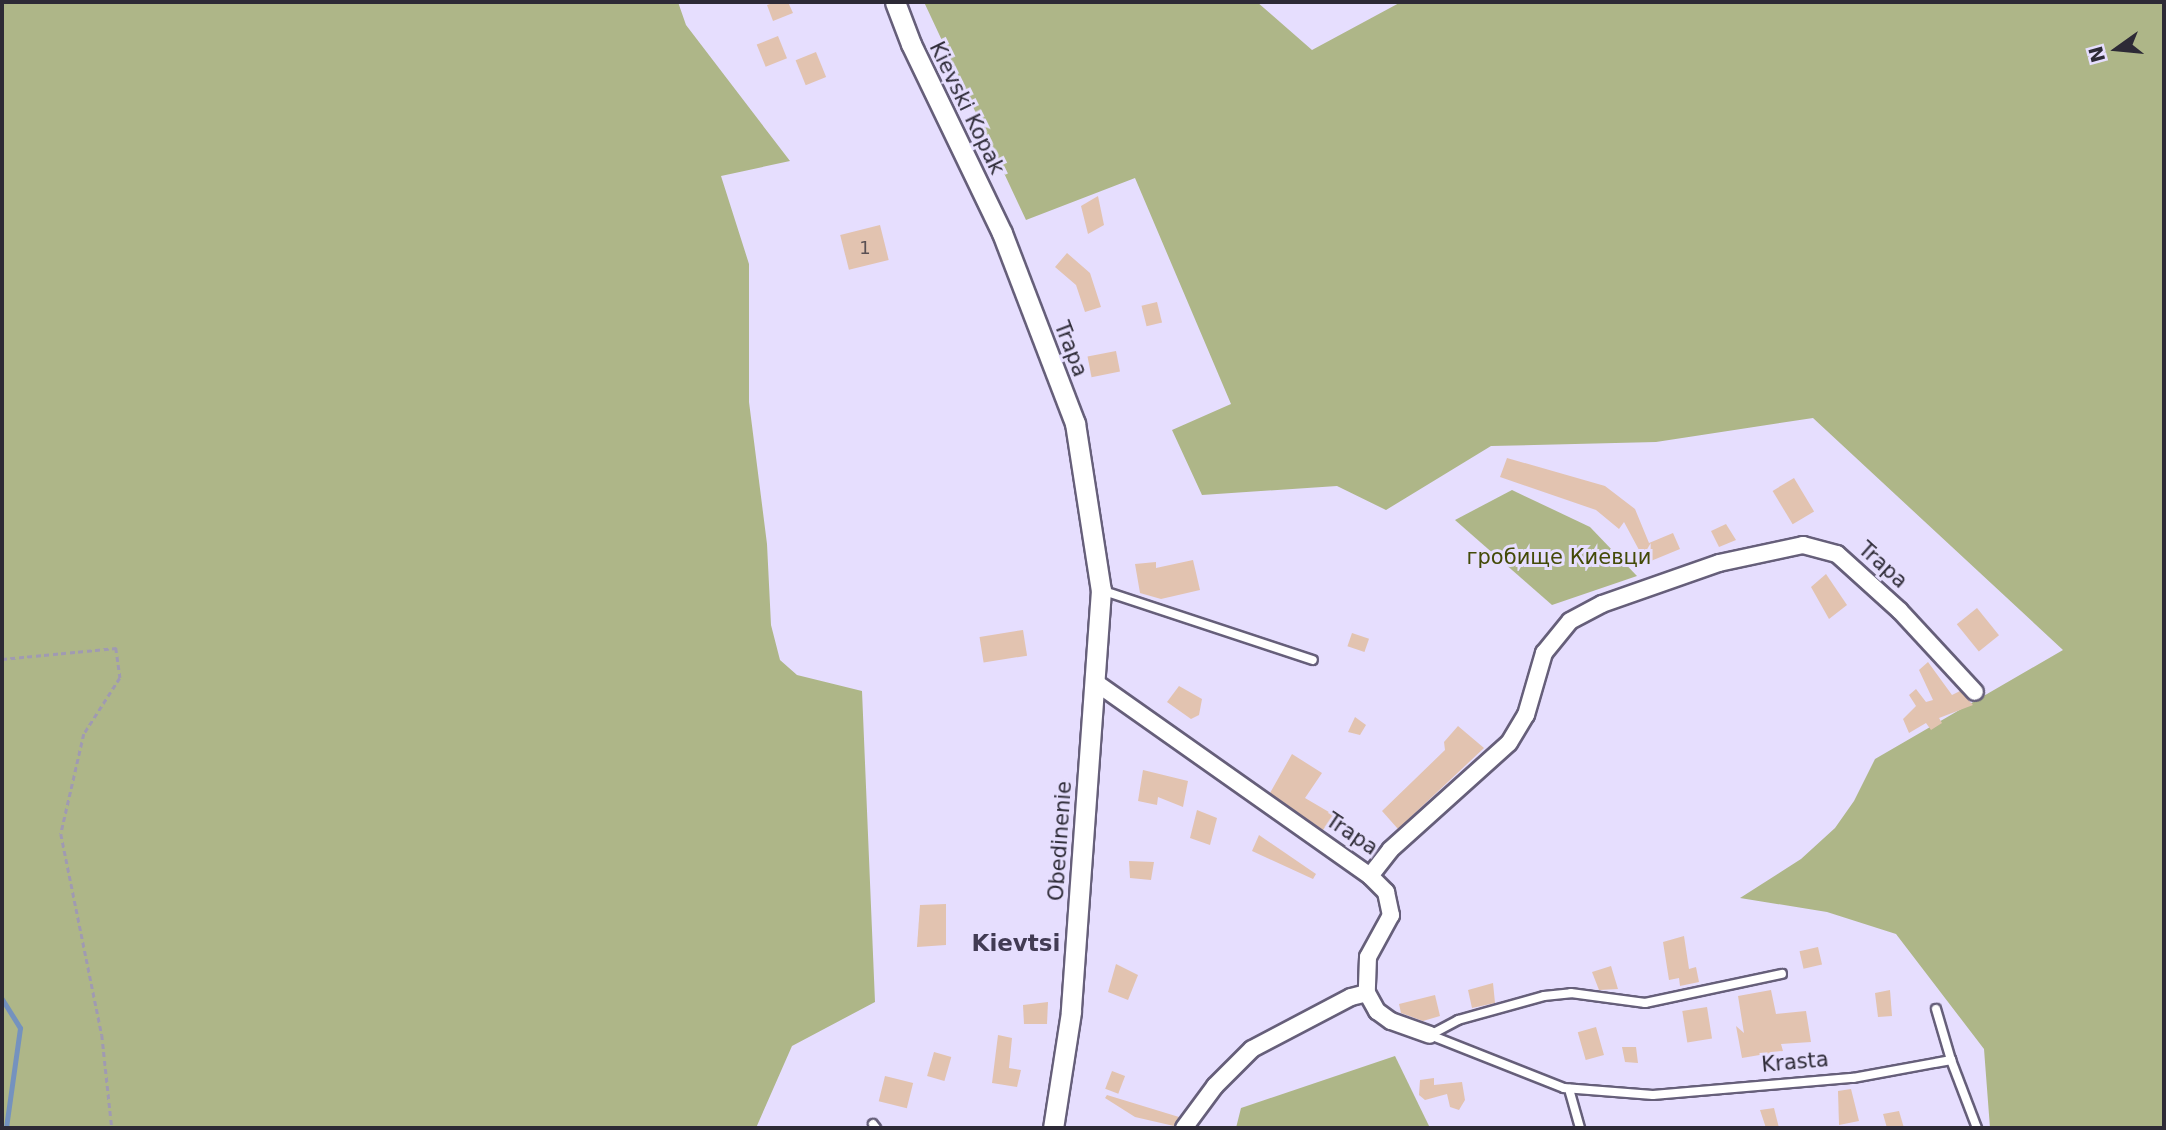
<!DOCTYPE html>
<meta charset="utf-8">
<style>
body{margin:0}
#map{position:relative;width:2166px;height:1130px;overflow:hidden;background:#e6defe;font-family:"DejaVu Sans",sans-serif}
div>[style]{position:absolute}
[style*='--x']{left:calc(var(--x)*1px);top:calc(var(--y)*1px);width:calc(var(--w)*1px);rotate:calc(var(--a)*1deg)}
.green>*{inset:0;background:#aeb688}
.stream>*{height:5px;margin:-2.5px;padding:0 2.5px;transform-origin:2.5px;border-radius:2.5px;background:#7492bf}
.building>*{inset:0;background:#e2c3b0;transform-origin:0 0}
.path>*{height:2.5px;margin-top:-1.25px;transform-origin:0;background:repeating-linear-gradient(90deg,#a09ab2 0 5px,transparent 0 8.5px)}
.roads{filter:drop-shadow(2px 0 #665f7a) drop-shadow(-2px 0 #665f7a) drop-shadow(0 2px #665f7a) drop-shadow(0 -2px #665f7a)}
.service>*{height:8px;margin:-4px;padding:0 4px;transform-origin:4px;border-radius:4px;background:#fff}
.minor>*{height:16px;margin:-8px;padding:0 8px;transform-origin:8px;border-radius:8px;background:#fff}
.tertiary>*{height:19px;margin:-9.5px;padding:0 9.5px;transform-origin:9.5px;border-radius:9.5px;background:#fff}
span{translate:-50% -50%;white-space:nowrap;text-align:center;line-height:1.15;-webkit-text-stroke:6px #e6defe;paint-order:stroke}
.number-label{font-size:18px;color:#5a5054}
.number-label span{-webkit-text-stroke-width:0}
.street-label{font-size:21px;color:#2d2a36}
.park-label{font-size:21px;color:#434a07}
.neighbourhood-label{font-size:23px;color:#423b54;font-weight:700}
.frame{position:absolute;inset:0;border:4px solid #2d2a36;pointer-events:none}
.north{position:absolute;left:2082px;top:14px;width:70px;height:70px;-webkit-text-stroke:5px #e6defe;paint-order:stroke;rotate:255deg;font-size:19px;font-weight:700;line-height:28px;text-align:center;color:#2d2a36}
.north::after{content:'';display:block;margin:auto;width:24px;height:32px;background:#2d2a36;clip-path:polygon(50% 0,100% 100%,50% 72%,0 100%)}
</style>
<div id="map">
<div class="green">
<div style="clip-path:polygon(2px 2px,678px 2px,686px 25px,790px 161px,721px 176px,749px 264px,749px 402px,767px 544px,771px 625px,780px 660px,797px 675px,862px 691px,875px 1002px,792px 1046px,756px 1128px,2px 1128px)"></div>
<div style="clip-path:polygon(924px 2px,1257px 2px,1312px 50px,1401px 2px,2164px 2px,2164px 1128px,1990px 1128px,1984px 1049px,1896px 934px,1827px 912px,1740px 898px,1801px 859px,1835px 828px,1854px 801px,1875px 759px,2063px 650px,1813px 418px,1656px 442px,1491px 446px,1386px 510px,1337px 486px,1202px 495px,1172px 430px,1231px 404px,1135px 178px,1026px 220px)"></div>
<div style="clip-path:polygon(1512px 490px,1590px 527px,1637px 576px,1552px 605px,1455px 520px)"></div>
<div style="clip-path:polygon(1395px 1056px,1430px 1128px,1236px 1128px,1241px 1108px)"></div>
</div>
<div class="stream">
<div style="--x:2;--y:999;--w:34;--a:58"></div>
<div style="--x:20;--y:1028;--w:101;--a:98"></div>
</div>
<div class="building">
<div style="clip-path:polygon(776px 2px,788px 2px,793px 13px,773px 21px,767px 5px)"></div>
<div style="left:778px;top:36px;width:24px;height:23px;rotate:68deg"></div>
<div style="left:816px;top:52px;width:27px;height:22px;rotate:68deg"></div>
<div style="clip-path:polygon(1098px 196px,1104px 225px,1088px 234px,1081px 206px)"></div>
<div style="left:880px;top:225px;width:36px;height:41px;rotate:76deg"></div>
<div style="clip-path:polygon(1067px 253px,1090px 273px,1101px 307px,1085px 312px,1076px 285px,1055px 267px)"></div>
<div style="left:1157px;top:302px;width:21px;height:16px;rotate:76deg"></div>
<div style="left:1116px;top:351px;width:21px;height:29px;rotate:79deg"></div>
<div style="clip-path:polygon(1507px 458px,1605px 486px,1635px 509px,1649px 543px,1673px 533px,1680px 549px,1646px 563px,1624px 522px,1619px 529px,1596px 510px,1500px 477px)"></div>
<div style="left:1794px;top:478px;width:39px;height:25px;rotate:59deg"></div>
<div style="clip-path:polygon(1726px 524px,1736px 540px,1719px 547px,1711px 531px)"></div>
<div style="clip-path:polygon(1193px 560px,1200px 590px,1161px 599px,1140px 593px,1135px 564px,1156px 562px,1156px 568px)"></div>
<div style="clip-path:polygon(1826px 574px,1847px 605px,1829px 619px,1811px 587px)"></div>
<div style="left:1977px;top:608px;width:35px;height:26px;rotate:51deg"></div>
<div style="left:1023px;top:630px;width:26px;height:44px;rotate:81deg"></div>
<div style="left:1352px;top:633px;width:18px;height:14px;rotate:19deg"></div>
<div style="clip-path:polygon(1928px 662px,1952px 695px,1960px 691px,1973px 705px,1939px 718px,1942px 723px,1931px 730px,1926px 723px,1909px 733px,1903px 719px,1916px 706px,1909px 695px,1916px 689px,1926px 702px,1933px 700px,1919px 670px)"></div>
<div style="clip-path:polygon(1179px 686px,1202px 699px,1199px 715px,1191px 719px,1167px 702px)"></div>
<div style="clip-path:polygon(1355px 717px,1366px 725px,1360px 735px,1348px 732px)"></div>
<div style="clip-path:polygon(1458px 726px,1484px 748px,1398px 829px,1382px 811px,1445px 750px,1444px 742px)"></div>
<div style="clip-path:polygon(1292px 754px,1322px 773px,1305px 798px,1334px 815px,1323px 830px,1270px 793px)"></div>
<div style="clip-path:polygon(1143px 770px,1188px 781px,1183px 807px,1158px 797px,1157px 805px,1138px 801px)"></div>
<div style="clip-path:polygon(1197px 810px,1217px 818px,1210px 845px,1190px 838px)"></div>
<div style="clip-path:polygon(1259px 835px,1316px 874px,1313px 879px,1252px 851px)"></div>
<div style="clip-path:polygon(1129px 861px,1154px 862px,1151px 880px,1130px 878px)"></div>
<div style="clip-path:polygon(946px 904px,946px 945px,917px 947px,920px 905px)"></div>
<div style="clip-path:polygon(1684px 936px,1689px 969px,1696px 967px,1699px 982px,1680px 986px,1679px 978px,1669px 980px,1663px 942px)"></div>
<div style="left:1818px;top:947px;width:18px;height:19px;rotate:77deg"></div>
<div style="clip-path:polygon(1116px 964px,1138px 975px,1128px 1000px,1108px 992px)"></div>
<div style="clip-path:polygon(1611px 966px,1618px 989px,1599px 990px,1592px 972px)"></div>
<div style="clip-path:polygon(1493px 983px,1495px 1003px,1472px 1008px,1468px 990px)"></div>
<div style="clip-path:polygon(1771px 990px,1776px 1014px,1806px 1011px,1811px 1042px,1781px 1044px,1783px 1051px,1742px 1058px,1736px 1026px,1744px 1033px,1738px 996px)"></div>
<div style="clip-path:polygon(1890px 990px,1892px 1016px,1878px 1017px,1875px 993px)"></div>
<div style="clip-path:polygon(1435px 995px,1440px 1016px,1423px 1021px,1401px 1013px,1399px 1004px)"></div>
<div style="clip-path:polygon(1048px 1002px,1047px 1024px,1024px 1024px,1023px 1005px)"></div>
<div style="left:1707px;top:1007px;width:32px;height:25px;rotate:81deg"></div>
<div style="left:1596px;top:1027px;width:29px;height:19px;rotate:74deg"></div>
<div style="clip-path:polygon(998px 1035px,1012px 1038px,1009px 1068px,1021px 1070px,1017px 1087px,992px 1083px)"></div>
<div style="clip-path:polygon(1622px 1047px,1636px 1047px,1638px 1063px,1625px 1062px)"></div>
<div style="left:934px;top:1052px;width:18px;height:25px;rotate:16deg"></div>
<div style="left:1112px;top:1071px;width:14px;height:19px;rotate:21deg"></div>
<div style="left:885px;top:1076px;width:29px;height:26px;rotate:14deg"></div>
<div style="clip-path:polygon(1434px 1078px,1434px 1085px,1462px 1082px,1465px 1100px,1459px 1110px,1450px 1107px,1447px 1094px,1425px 1100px,1419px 1095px,1420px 1080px)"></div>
<div style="clip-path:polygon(1851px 1089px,1859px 1121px,1839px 1125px,1838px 1091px)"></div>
<div style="clip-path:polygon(1107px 1095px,1179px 1117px,1174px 1126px,1135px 1117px,1105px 1098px)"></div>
<div style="clip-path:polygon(1774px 1108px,1779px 1128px,1766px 1128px,1760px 1110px)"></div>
<div style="clip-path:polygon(1899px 1111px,1904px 1128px,1887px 1128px,1883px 1114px)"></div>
</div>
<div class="path">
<div style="--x:2;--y:659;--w:115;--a:-5.5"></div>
<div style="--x:116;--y:648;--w:30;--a:82"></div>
<div style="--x:120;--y:678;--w:67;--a:122.7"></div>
<div style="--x:84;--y:734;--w:103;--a:103"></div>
<div style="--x:61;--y:834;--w:205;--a:78.5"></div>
<div style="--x:102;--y:1035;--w:94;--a:83.9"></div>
</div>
<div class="roads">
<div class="service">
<div style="--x:1101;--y:590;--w:223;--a:18.3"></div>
<div style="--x:1936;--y:1009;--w:53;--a:73.6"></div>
<div style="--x:1430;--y:1035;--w:144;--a:21.6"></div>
<div style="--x:1564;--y:1088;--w:89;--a:4.5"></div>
<div style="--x:1653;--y:1095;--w:201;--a:-4.9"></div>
<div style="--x:1853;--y:1078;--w:100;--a:-10.4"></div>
<div style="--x:1951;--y:1060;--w:73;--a:69.1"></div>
<div style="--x:1430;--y:1035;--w:32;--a:-28"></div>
<div style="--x:1458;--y:1020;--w:89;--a:-15.6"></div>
<div style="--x:1544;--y:996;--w:27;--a:-6"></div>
<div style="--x:1571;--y:993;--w:75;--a:7.7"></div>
<div style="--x:1645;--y:1003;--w:140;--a:-12"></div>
<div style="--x:1569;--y:1089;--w:41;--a:74.2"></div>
<div style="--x:873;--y:1124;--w:5;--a:53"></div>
</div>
<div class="minor">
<div style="--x:1095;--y:682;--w:337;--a:35.2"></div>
<div style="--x:1370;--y:876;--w:23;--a:45"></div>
<div style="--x:1386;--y:892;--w:24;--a:78"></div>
<div style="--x:1391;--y:915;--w:48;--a:118.7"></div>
<div style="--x:1368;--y:957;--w:36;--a:92"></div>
<div style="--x:1367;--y:993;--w:21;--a:61"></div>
<div style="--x:1377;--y:1011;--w:17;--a:36"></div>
<div style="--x:1391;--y:1021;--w:41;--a:19.7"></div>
<div style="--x:1370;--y:876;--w:33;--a:-52"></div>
<div style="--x:1390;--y:850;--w:160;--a:-42"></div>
<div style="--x:1509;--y:743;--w:33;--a:-59"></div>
<div style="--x:1526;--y:715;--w:65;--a:-73.8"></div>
<div style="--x:1544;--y:653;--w:41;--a:-50.9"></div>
<div style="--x:1570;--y:621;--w:36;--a:-28"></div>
<div style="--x:1602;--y:604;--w:124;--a:-19.3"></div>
<div style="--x:1719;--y:563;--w:86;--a:-12.1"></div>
<div style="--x:1803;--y:545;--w:35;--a:15"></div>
<div style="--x:1837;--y:554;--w:85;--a:42.1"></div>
<div style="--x:1900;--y:611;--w:110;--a:47.2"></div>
<div style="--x:1184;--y:1128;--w:52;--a:-53.6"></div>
<div style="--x:1215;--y:1086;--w:52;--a:-45"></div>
<div style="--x:1252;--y:1049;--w:112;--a:-27.7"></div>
<div style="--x:1351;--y:997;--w:16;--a:-14"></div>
</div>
<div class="tertiary">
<div style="--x:895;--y:2;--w:45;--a:69.1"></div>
<div style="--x:911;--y:44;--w:210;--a:64.3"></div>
<div style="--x:1002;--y:233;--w:204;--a:69"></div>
<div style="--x:1075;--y:423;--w:169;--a:81.2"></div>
<div style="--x:1101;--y:590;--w:423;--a:94.1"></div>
<div style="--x:1071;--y:1012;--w:117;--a:98.8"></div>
</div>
</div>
<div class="number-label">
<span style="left:865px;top:248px">1</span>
</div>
<div class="street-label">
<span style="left:967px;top:108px;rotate:64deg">Kievski Kopak</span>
<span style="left:1071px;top:349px;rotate:69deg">Trapa</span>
<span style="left:1883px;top:565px;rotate:42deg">Trapa</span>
<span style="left:1352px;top:834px;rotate:34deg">Trapa</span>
<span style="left:1060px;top:841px;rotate:-86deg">Obedinenie</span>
<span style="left:1795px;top:1062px;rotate:-5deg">Krasta</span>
</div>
<div class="park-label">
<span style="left:1559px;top:557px">гробище Киевци</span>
</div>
<div class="neighbourhood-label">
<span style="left:1016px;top:943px">Kievtsi</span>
</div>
<div class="frame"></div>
<div class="north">N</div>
</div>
